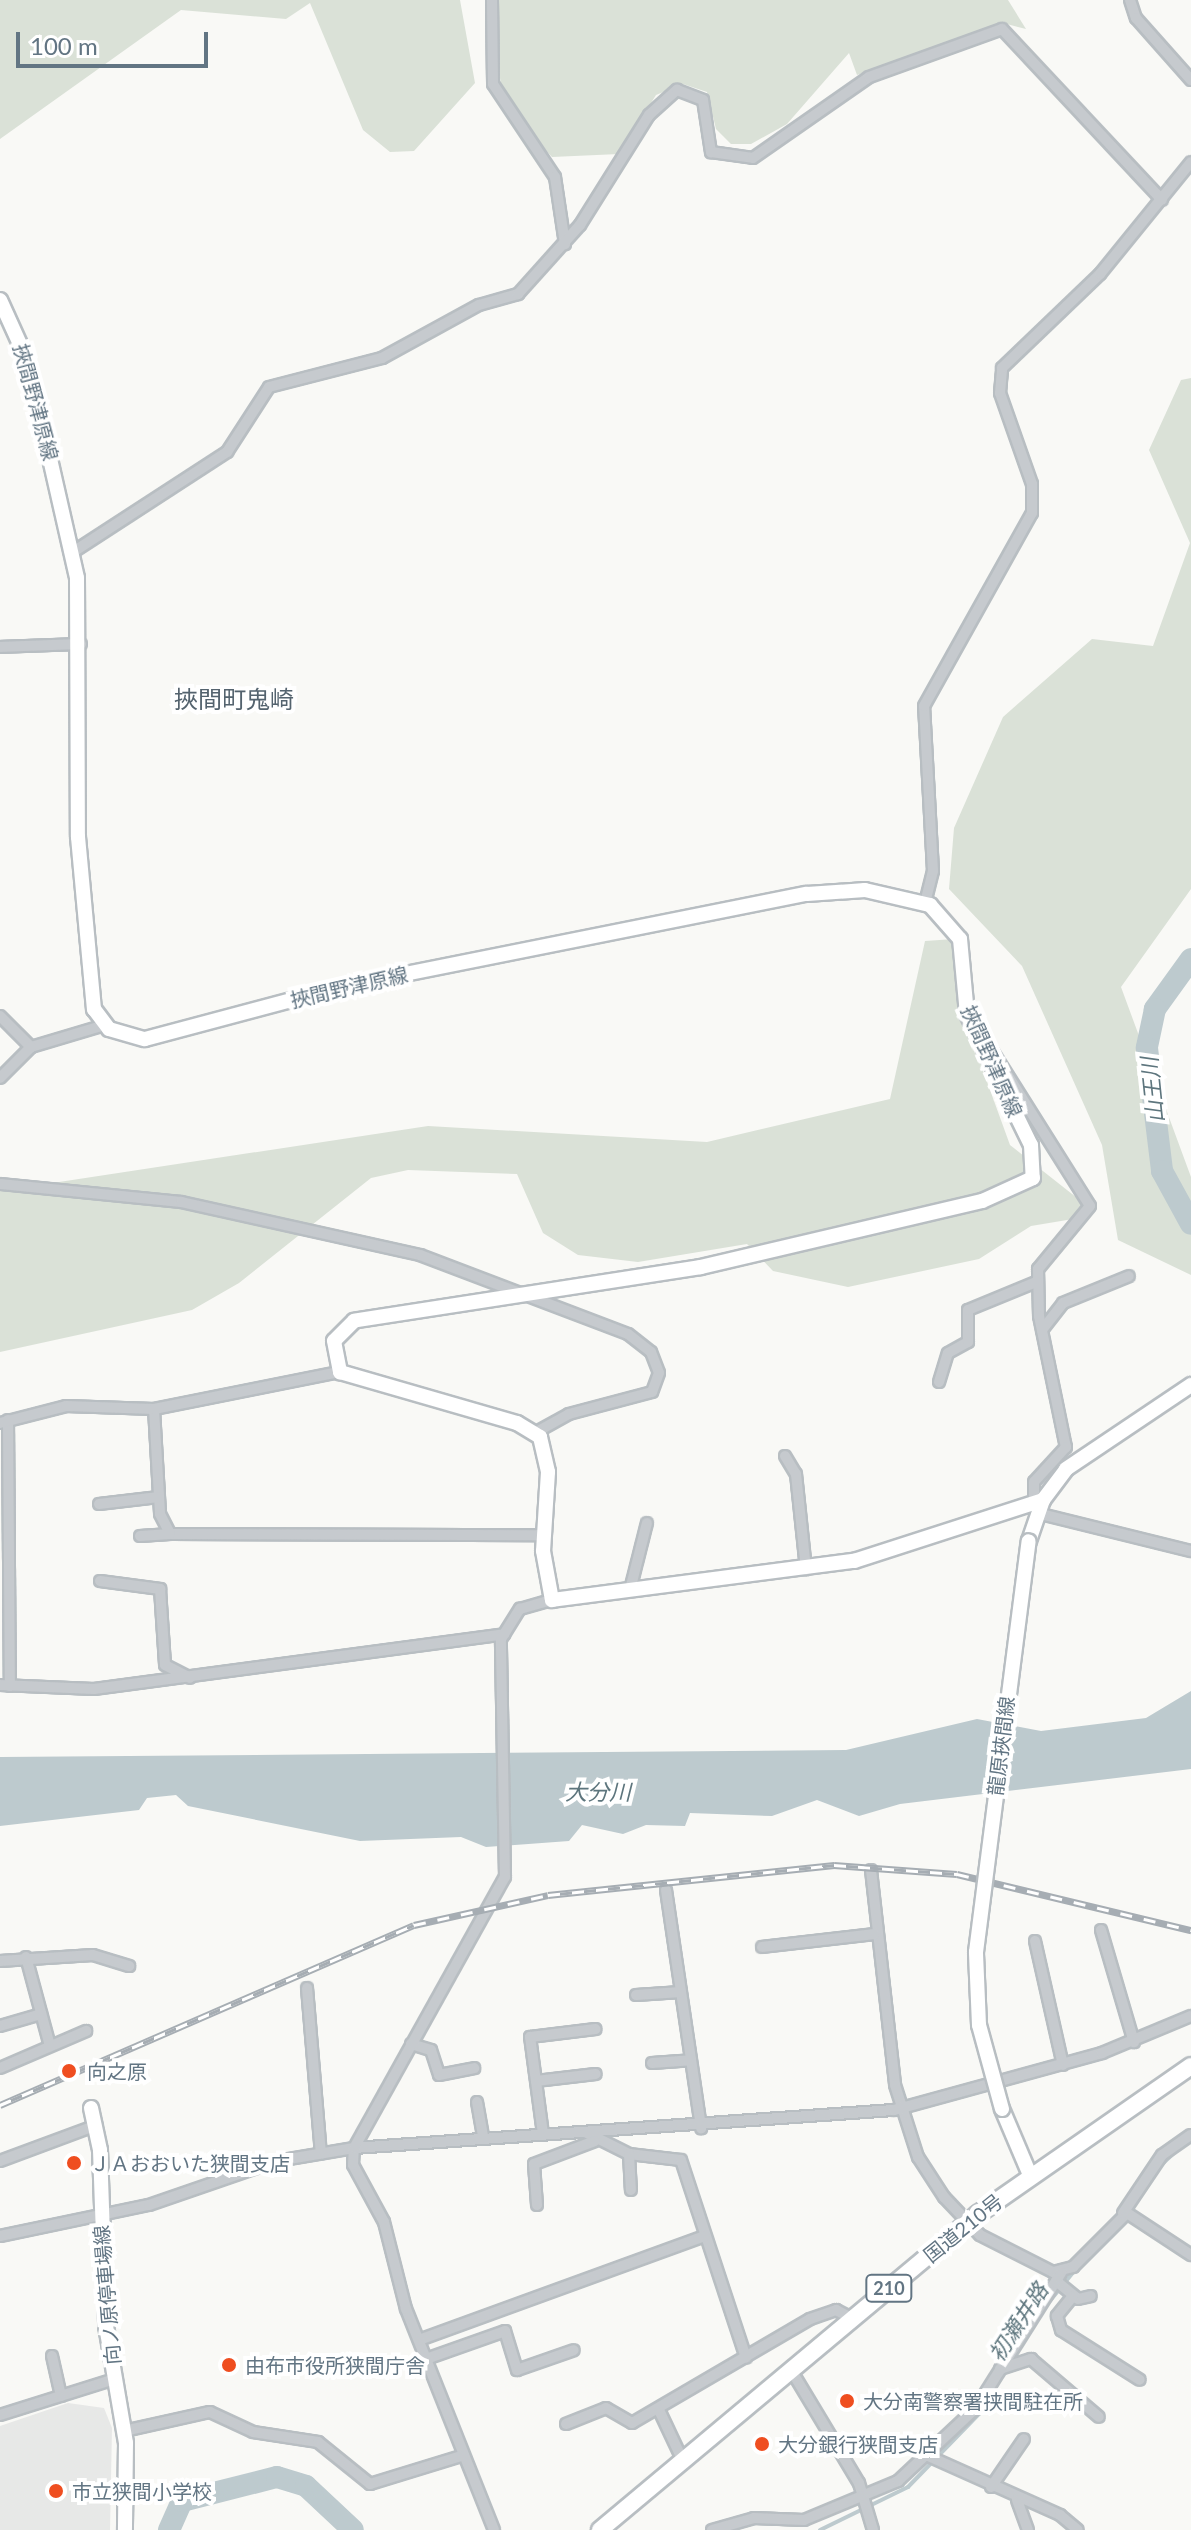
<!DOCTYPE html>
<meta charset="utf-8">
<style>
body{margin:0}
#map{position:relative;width:1191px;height:2530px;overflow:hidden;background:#f9f9f6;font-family:Lato,"Noto Sans JP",sans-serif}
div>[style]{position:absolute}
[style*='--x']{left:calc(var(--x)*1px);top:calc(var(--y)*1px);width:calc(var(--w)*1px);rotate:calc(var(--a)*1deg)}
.built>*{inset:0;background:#e7e8e7}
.green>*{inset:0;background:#dae1d7}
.water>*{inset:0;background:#bdcace}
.stream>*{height:4px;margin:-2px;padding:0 2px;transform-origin:2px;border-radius:2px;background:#bdcace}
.river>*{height:22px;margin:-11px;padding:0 11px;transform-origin:11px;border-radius:11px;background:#bdcace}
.roads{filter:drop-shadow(2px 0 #b8bec2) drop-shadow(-2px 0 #b8bec2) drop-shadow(0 2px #b8bec2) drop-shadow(0 -2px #b8bec2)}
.minor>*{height:10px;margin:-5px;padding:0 5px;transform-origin:5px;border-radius:5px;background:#c6cace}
.secondary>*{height:14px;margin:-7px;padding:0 7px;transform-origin:7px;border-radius:7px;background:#fff}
.trunk>*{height:16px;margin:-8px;padding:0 8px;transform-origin:8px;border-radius:8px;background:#fff}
.rail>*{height:7px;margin-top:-3.5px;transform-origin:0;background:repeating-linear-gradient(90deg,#fff 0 12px,#a6adb3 0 24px);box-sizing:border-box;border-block:2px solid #a6adb3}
.bridges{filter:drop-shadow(2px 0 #b8bec2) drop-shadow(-2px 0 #b8bec2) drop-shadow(0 2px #b8bec2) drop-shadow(0 -2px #b8bec2)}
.secondary-bridge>*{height:14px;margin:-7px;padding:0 7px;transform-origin:7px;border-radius:7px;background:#fff}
.dots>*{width:22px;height:22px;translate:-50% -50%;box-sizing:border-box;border:4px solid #fff;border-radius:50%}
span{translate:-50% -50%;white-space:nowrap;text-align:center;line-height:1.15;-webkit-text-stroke:8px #fff;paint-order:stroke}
.shield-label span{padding:2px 6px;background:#fff;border:2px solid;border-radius:6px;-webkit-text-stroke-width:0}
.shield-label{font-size:18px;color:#627583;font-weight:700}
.street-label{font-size:20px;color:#627583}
.poi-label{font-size:20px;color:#627583}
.left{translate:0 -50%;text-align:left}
.water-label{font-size:22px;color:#5d757d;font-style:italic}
.quarter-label{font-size:24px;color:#54636e}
.scale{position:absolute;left:16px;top:32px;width:192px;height:36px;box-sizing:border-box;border:4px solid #627583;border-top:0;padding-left:10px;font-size:24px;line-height:28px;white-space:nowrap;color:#627583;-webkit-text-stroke:6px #fff;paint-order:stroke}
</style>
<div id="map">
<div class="built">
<div style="clip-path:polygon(68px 2403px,104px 2408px,112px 2428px,110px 2530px,0 2530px,0 2426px)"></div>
</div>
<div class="green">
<div style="clip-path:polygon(0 0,460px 0,475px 83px,414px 151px,390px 152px,363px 130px,310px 3px,286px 19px,181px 10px,0 139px)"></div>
<div style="clip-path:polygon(491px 0,1008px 0,1026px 29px,1003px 23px,857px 75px,849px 53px,787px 124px,751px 144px,731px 144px,716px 129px,707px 92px,683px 84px,656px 95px,619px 154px,552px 157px,503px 104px)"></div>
<div style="clip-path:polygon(1191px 378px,1191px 889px,1121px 987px,1191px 1177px,1191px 1275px,1118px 1240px,1102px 1145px,1022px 966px,949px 889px,954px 828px,1003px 717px,1092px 639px,1153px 646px,1190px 543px,1149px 450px,1181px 380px)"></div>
<div style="clip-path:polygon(954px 939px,957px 999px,1010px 1145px,1086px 1205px,1079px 1218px,1031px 1226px,979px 1259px,848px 1287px,773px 1271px,747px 1244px,638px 1262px,578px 1255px,543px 1233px,517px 1174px,408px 1170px,371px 1178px,239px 1283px,192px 1310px,0 1352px,0 1191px,428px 1126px,707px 1142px,890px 1099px,925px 941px)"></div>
</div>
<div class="water">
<div style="clip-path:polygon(1191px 1691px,1191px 1769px,900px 1804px,859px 1816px,817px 1800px,772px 1816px,690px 1813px,685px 1826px,646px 1825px,623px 1834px,582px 1825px,569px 1841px,486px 1847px,461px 1837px,360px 1841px,188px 1806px,176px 1795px,147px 1798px,139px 1810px,0 1826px,0 1757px,846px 1750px,977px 1719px,1041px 1731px,1146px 1718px)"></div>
</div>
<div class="stream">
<div style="--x:1159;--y:2167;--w:23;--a:-43"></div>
<div style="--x:1045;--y:2307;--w:48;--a:-51"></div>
<div style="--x:820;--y:2530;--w:98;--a:-26"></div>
<div style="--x:908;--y:2487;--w:102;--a:-45.8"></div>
<div style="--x:979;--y:2414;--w:54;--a:-58.7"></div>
</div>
<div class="river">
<div style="--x:1191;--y:959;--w:62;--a:125.8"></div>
<div style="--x:1155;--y:1009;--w:40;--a:102"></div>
<div style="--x:1147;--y:1048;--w:124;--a:83"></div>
<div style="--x:1162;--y:1171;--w:60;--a:61.3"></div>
<div style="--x:169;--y:2530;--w:32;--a:-66"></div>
<div style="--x:182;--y:2501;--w:98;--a:-14.2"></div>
<div style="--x:277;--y:2477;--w:30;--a:17"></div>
<div style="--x:306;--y:2486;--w:64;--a:43.1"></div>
</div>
<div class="roads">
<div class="minor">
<div style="--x:492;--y:0;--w:84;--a:89.3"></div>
<div style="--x:493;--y:84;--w:112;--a:56.3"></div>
<div style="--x:555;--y:177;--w:68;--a:81.5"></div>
<div style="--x:1130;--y:0;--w:19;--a:72"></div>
<div style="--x:1136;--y:18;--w:83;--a:48.4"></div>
<div style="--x:73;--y:552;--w:184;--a:-33"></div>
<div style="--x:227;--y:452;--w:77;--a:-57.1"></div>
<div style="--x:269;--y:387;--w:117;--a:-14.4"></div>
<div style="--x:382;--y:358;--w:111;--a:-28.7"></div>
<div style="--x:479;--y:305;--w:41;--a:-15.8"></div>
<div style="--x:518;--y:294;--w:93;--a:-48.1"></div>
<div style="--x:580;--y:225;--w:130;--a:-57.9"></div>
<div style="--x:649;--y:115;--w:38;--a:-42"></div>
<div style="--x:677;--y:90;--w:28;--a:21"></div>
<div style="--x:703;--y:100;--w:53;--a:81.3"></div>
<div style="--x:711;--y:152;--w:42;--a:8.1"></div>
<div style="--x:753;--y:158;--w:141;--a:-34.9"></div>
<div style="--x:869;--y:77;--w:141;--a:-19.8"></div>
<div style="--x:1002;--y:29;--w:234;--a:46.9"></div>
<div style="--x:0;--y:647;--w:81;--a:-2.1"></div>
<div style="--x:925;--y:903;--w:33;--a:-76"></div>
<div style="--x:933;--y:871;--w:165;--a:-93.1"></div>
<div style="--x:924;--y:706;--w:221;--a:-60.8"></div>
<div style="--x:1032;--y:513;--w:29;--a:-90"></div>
<div style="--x:1032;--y:484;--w:96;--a:-109.4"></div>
<div style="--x:1000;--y:393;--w:25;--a:-85"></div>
<div style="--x:1002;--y:368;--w:136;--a:-43.8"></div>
<div style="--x:1100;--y:274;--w:144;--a:-50.9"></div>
<div style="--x:0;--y:1016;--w:44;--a:45"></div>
<div style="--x:31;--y:1047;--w:77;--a:-16.6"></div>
<div style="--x:988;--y:1044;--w:191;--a:57.8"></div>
<div style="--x:1090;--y:1206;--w:82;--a:129.5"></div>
<div style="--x:1038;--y:1269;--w:47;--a:88.8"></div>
<div style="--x:1039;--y:1316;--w:134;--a:78.4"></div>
<div style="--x:1066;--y:1447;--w:47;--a:132.4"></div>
<div style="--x:1034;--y:1482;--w:19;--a:90"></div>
<div style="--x:0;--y:1078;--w:44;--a:-45"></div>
<div style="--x:0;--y:1184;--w:182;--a:5.7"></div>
<div style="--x:181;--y:1202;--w:245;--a:12.5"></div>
<div style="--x:420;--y:1255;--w:222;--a:20.8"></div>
<div style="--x:628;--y:1334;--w:29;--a:38"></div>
<div style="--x:651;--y:1352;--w:22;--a:69"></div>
<div style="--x:659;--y:1373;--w:20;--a:110"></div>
<div style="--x:652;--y:1392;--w:86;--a:165.2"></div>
<div style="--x:569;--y:1414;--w:38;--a:151"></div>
<div style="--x:1042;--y:1330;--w:34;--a:-52"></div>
<div style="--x:1063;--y:1303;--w:71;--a:-22.2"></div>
<div style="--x:939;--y:1382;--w:30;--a:-73"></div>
<div style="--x:948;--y:1353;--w:23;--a:-29"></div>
<div style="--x:968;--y:1342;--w:32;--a:-90"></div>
<div style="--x:968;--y:1310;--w:74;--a:-22.4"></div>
<div style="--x:154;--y:1409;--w:105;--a:86.7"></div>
<div style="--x:160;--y:1514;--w:22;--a:63"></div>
<div style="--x:170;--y:1534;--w:372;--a:0.2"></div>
<div style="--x:8;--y:1420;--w:266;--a:89.6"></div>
<div style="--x:0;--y:1423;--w:68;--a:-14.4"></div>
<div style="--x:66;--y:1406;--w:88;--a:2"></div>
<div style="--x:154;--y:1409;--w:190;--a:-11.3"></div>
<div style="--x:785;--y:1456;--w:21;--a:59"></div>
<div style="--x:796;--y:1474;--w:96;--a:84"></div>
<div style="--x:99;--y:1504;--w:60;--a:-6.7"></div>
<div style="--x:1037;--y:1513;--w:159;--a:13.9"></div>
<div style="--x:140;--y:1536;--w:30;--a:-4"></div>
<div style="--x:100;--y:1581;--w:61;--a:7.6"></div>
<div style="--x:160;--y:1589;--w:76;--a:86.2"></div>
<div style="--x:165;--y:1665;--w:28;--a:27"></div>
<div style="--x:630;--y:1590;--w:69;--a:-75.8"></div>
<div style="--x:0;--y:1685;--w:94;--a:2.4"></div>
<div style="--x:94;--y:1689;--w:414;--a:-7.6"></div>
<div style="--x:871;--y:1870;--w:216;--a:83.6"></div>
<div style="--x:895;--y:2085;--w:76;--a:72.3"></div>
<div style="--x:918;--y:2157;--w:48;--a:57"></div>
<div style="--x:944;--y:2197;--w:52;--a:46.5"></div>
<div style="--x:980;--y:2235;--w:82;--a:26.9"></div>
<div style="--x:1053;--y:2272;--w:21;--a:-14"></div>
<div style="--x:1073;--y:2267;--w:76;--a:-45"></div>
<div style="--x:1127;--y:2213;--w:77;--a:33.3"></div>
<div style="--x:666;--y:1890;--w:241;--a:81.6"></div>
<div style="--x:1101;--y:1930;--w:117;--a:73.6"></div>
<div style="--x:1035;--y:1941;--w:127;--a:77.3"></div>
<div style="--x:762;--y:1947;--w:113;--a:-6.6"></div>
<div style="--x:26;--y:1957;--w:92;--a:74.9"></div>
<div style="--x:0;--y:1961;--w:93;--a:-3.7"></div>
<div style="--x:93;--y:1955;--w:38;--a:17"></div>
<div style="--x:307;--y:1988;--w:166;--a:85.2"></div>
<div style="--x:636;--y:1995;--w:45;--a:-3.8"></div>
<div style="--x:0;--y:2026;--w:43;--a:-16.3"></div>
<div style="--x:411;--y:2044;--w:21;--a:17"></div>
<div style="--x:431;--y:2050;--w:26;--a:72"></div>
<div style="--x:439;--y:2075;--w:36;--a:-11"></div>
<div style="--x:652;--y:2063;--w:39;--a:-4"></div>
<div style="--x:0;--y:2068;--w:94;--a:-23.3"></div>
<div style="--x:536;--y:2081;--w:60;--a:-6.7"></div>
<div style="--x:477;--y:2102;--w:34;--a:80"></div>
<div style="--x:587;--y:2133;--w:47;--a:26.6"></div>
<div style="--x:629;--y:2154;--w:52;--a:6.6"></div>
<div style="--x:681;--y:2160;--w:208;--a:71.8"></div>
<div style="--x:543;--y:2134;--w:98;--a:-97.6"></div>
<div style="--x:530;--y:2037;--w:66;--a:-6.9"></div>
<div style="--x:629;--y:2154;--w:36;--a:87"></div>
<div style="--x:0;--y:2161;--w:103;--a:-20.4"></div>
<div style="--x:537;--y:2205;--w:41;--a:-94.2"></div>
<div style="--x:534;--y:2164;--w:65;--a:-20.7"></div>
<div style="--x:1123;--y:2213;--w:70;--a:-56.1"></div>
<div style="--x:1162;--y:2155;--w:35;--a:-35"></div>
<div style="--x:0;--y:2236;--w:152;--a:-11.8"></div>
<div style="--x:149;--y:2205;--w:135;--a:-19"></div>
<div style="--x:277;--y:2161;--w:78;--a:-9.6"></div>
<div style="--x:354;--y:2148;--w:541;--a:-4.03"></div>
<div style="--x:894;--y:2110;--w:216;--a:-15.3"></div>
<div style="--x:1102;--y:2053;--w:96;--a:-22.6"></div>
<div style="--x:1056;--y:2281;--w:28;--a:39"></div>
<div style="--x:1078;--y:2299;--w:13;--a:-13"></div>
<div style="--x:1073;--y:2296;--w:26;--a:129"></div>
<div style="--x:1057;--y:2316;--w:15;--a:74"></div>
<div style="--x:1061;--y:2330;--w:93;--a:32.3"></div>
<div style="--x:419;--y:2340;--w:304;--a:-20"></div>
<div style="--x:52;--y:2356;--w:41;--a:77.3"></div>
<div style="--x:426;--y:2359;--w:84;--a:-19.5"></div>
<div style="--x:505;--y:2331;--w:41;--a:72.9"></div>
<div style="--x:517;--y:2370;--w:60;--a:-19.3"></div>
<div style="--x:1000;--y:2369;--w:33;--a:-18"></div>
<div style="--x:1031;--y:2359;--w:89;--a:40.5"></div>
<div style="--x:791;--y:2370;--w:132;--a:59"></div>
<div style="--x:859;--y:2483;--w:49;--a:73.4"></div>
<div style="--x:659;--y:2410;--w:56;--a:64.8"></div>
<div style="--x:0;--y:2415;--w:121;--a:-17.4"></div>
<div style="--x:566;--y:2424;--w:43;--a:-21.8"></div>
<div style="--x:606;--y:2408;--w:30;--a:30"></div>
<div style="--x:632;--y:2423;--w:206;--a:-30.3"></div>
<div style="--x:810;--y:2319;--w:28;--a:-19"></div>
<div style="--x:836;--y:2310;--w:18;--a:27"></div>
<div style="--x:124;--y:2431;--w:88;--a:-12.5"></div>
<div style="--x:210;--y:2412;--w:47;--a:24.9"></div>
<div style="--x:253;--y:2432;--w:66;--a:8.7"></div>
<div style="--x:318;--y:2442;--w:67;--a:38.9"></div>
<div style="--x:370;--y:2484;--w:98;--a:-17.1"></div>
<div style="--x:926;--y:2455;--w:147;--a:24.1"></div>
<div style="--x:1060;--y:2515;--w:23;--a:40"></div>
<div style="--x:991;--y:2487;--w:58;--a:-55.5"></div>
<div style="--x:1017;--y:2500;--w:32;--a:70"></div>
<div style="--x:494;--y:2530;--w:238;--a:-111.7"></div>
<div style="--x:406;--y:2309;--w:90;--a:-104.2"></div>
<div style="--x:384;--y:2222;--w:65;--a:-118.5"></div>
<div style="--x:353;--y:2165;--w:17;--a:-87"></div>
<div style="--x:354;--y:2148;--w:310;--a:-60.9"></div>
<div style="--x:505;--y:1877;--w:238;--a:-91"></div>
<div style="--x:501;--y:1639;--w:36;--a:-58"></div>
<div style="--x:520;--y:1609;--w:33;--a:-16"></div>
<div style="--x:712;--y:2530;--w:44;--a:-15.9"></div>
<div style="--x:754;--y:2518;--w:50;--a:2.3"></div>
<div style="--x:804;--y:2520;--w:102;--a:-22.5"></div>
<div style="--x:898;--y:2481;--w:107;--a:-43.1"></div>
<div style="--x:976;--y:2408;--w:160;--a:-57.8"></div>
</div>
<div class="secondary">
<div style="--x:0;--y:300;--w:68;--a:65.7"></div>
<div style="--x:28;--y:362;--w:221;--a:77.2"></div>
<div style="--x:77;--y:578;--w:259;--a:89.8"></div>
<div style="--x:78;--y:837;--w:173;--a:84.7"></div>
<div style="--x:94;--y:1009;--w:25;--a:53"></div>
<div style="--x:109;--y:1029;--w:37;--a:16"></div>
<div style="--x:145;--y:1039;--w:202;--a:-14.9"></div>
<div style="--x:340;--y:987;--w:476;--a:-11.3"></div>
<div style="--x:807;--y:894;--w:58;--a:-3.9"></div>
<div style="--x:865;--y:890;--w:67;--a:13"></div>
<div style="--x:930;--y:905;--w:45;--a:48.6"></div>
<div style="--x:960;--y:939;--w:75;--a:84.7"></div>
<div style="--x:967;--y:1014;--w:146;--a:64"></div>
<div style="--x:1031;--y:1145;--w:33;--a:87"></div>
<div style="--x:1033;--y:1178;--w:56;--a:155.7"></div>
<div style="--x:982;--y:1201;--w:289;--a:166.8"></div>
<div style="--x:701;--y:1267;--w:351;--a:171.2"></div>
<div style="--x:354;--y:1321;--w:28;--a:135"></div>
<div style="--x:334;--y:1341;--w:32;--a:79"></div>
<div style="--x:340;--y:1372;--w:184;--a:16.1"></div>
<div style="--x:517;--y:1423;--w:27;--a:31"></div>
<div style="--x:540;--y:1437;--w:36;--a:77"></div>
<div style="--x:548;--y:1472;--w:79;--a:93.6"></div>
<div style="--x:543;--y:1551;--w:50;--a:79.6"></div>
<div style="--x:552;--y:1600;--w:305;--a:-7.4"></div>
<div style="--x:854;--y:1561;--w:199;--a:-17.9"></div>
<div style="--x:1029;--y:1541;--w:43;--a:-71.1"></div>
<div style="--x:1043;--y:1500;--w:39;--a:-53"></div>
<div style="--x:1066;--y:1469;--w:151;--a:-33.9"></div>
<div style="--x:91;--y:2108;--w:43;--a:77.9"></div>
<div style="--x:100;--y:2150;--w:176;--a:88"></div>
<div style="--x:106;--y:2326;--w:119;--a:80.3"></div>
<div style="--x:126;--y:2443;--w:87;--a:90.7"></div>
<div style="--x:1002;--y:2109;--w:72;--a:67"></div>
</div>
<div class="trunk">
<div style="--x:600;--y:2530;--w:493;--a:-39.9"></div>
<div style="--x:978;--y:2214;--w:259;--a:-34.8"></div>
</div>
</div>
<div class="rail">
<div style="--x:0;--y:2105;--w:451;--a:-23.5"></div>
<div style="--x:414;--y:1925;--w:137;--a:-12.6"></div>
<div style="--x:548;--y:1895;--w:288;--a:-6"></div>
<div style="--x:834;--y:1865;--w:123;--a:4.2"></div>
<div style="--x:957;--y:1874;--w:241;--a:13.5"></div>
</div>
<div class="bridges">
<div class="secondary-bridge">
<div style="--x:1002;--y:2109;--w:87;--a:-105.3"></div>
<div style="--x:979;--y:2025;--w:73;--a:-92.4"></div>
<div style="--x:976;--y:1952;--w:414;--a:-82.7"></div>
</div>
</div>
<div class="dots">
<div style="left:69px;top:2071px;background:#ef4e20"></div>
<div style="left:74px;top:2163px;background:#ef4e20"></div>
<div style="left:229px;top:2365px;background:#ef4e20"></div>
<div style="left:847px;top:2401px;background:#ef4e20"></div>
<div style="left:762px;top:2444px;background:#ef4e20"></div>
<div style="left:56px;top:2491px;background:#ef4e20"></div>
</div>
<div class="shield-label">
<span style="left:889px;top:2288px">210</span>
</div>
<div class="street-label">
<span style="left:36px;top:402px;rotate:75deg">挾間野津原線</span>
<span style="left:349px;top:987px;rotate:-13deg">挾間野津原線</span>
<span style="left:992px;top:1061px;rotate:66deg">挾間野津原線</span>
<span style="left:1001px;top:1746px;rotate:-83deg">龍原挾間線</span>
<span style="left:963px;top:2228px;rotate:-39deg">国道210号</span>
<span style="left:107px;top:2295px;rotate:-95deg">向ノ原停車場線</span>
</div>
<div class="poi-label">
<span class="left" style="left:87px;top:2071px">向之原</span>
<span class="left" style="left:90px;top:2163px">ＪＡおおいた狭間支店</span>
<span class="left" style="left:245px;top:2365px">由布市役所狭間庁舎</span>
<span class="left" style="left:863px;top:2401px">大分南警察署挟間駐在所</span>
<span class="left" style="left:778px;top:2444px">大分銀行狭間支店</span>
<span class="left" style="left:72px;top:2491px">市立狭間小学校</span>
</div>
<div class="water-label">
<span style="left:1152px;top:1090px;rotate:-96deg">山王川</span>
<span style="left:598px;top:1792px">大分川</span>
<span style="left:1018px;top:2322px;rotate:-57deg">初瀬井路</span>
</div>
<div class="quarter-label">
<span style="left:234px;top:699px">挾間町鬼崎</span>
</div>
<div class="scale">100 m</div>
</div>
